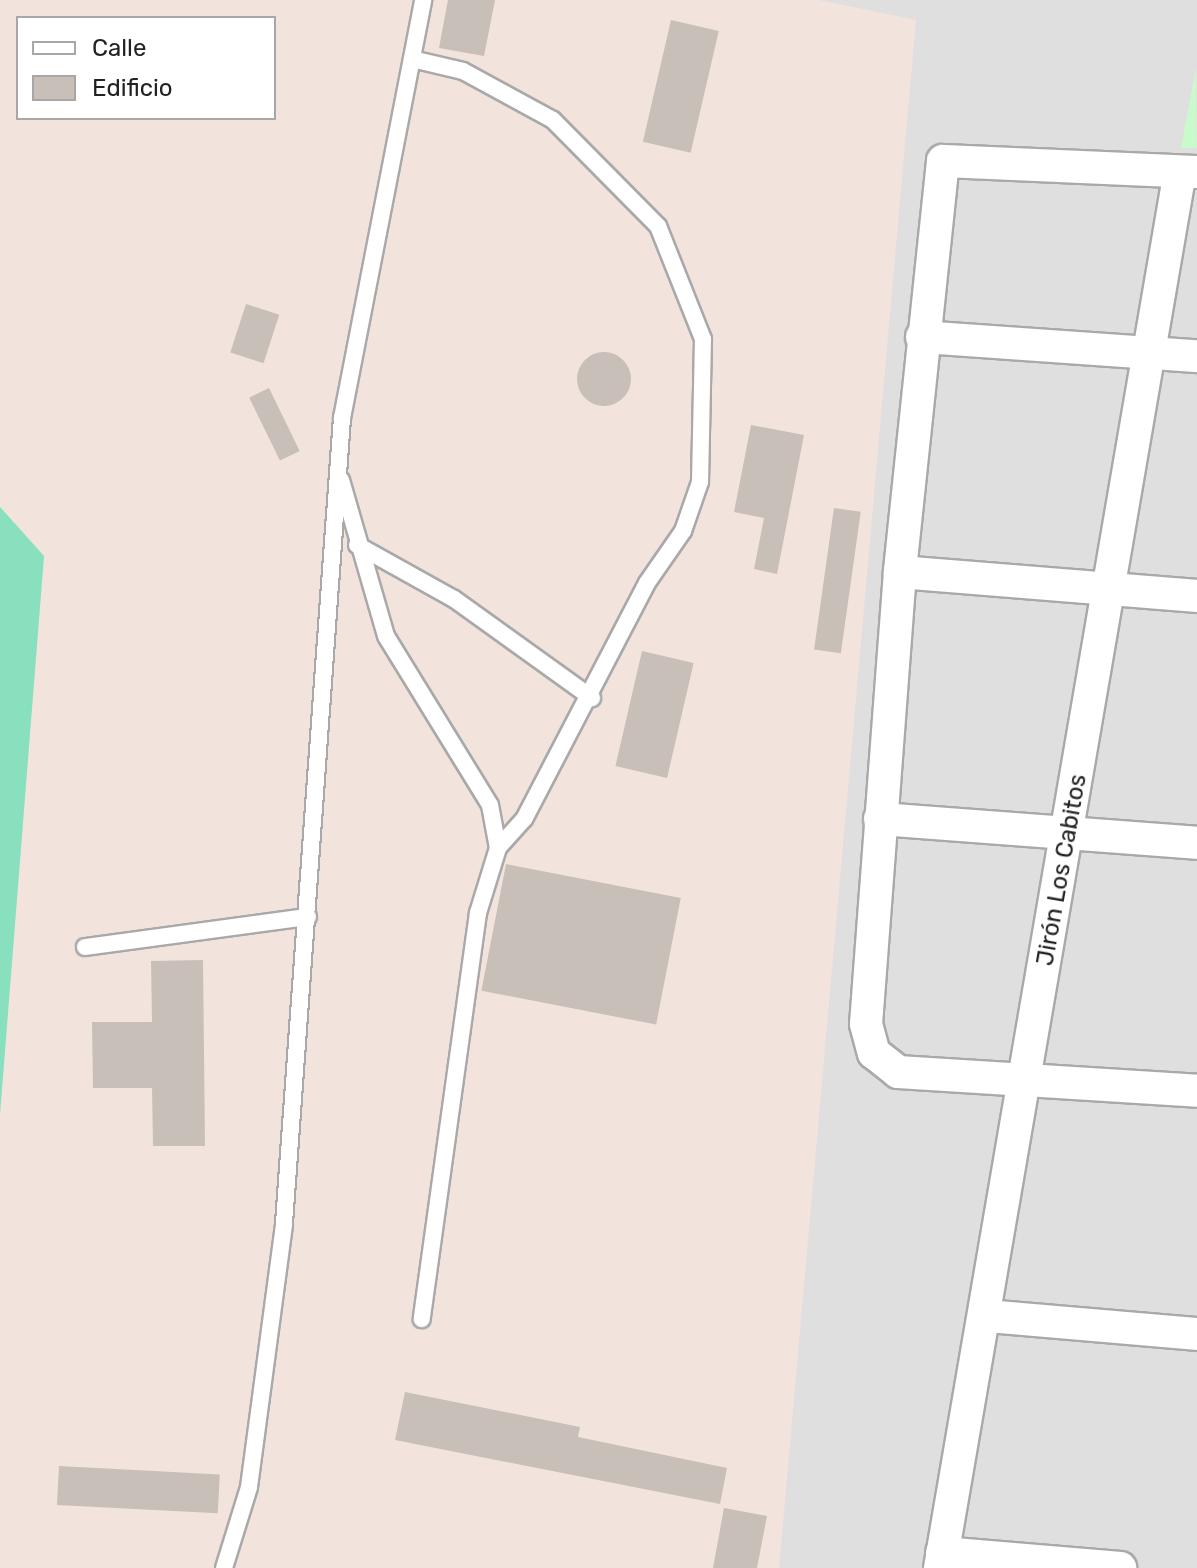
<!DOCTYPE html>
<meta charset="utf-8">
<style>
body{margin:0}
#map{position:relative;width:1197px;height:1568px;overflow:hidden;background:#f2efe9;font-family:Rubik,sans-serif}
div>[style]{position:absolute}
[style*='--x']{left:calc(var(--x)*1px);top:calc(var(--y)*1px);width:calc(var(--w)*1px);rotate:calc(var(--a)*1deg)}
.residential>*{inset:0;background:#e0dfdf}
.military>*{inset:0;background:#f3e3dd}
.park>*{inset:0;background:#c8facc}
.pitch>*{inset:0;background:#88e0be}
.building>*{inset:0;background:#c7bfb8;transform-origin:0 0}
.round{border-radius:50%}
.roads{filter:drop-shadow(2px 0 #a9a9a9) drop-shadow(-2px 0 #a9a9a9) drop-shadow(0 2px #a9a9a9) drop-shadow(0 -2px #a9a9a9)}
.service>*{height:16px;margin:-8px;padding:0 8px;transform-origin:8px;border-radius:8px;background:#fff}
.minor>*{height:32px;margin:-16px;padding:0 16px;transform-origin:16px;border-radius:16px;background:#fff}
span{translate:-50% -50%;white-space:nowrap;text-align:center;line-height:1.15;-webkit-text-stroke:8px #fff;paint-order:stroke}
.street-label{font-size:24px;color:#222}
.legend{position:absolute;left:16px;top:16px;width:260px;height:104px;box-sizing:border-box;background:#fff;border:2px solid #a7a7a7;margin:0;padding:10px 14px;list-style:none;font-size:24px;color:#222}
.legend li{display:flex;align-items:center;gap:16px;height:40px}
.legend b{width:40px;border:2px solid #a7a7a7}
</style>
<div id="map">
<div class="residential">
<div style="clip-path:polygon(evenodd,0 0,1197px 0,1197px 1568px,0 1568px,0 0,18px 18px,274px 18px,274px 118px,18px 118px,18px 18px)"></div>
</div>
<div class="military">
<div style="clip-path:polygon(evenodd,0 0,819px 0,916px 20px,779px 1568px,0 1568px,0 1114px,44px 556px,0 507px,0 0,18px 18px,274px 18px,274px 118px,18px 118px,18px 18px)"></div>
</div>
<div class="park">
<div style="clip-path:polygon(1196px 68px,1197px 148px,1181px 148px)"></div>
</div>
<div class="pitch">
<div style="clip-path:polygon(0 507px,44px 556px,0 1114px)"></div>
</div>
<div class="building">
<div style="clip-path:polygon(448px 0,495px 0,484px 56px,439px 48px)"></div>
<div style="left:671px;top:20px;width:49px;height:125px;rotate:13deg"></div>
<div style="left:246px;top:304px;width:35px;height:51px;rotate:18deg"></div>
<div class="round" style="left:577px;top:352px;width:54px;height:54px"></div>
<div style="left:269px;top:388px;width:70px;height:22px;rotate:64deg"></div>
<div style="clip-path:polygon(751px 425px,804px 435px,777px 574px,754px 569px,764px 518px,734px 512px)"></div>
<div style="left:834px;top:508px;width:27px;height:143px;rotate:8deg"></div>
<div style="left:642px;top:651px;width:53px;height:118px;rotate:13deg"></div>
<div style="left:506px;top:864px;width:178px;height:129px;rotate:11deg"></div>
<div style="clip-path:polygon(203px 960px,205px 1146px,153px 1146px,152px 1088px,93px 1088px,92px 1022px,152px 1022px,151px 961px)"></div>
<div style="clip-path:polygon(405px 1392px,580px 1427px,578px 1437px,727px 1468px,720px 1504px,395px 1440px)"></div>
<div style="left:59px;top:1466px;width:161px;height:39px;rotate:3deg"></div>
<div style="clip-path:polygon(724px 1508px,767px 1516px,757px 1568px,713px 1568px)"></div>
</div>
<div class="roads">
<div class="service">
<div style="--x:412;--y:59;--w:52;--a:13.2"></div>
<div style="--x:463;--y:71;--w:102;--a:28.6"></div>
<div style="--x:553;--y:120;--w:149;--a:45.3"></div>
<div style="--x:658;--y:226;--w:122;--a:68.3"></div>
<div style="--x:703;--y:339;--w:143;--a:91.2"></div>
<div style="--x:700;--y:482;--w:52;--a:109.1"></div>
<div style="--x:683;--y:531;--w:63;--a:124.7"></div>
<div style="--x:647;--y:583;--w:266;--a:117.5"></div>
<div style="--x:524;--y:819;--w:39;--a:132"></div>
<div style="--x:498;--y:848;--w:68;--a:107.1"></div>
<div style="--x:478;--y:913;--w:410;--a:97.9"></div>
<div style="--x:341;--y:480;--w:162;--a:73.9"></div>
<div style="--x:386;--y:636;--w:198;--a:58.4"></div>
<div style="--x:490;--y:805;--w:44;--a:79.5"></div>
<div style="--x:357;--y:545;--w:111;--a:29.1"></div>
<div style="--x:454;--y:599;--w:170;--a:35.7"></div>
<div style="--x:85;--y:947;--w:225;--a:-7.7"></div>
<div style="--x:224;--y:1568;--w:85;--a:-72.8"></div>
<div style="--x:249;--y:1487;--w:266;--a:-82.4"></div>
<div style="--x:284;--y:1223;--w:807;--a:-85.88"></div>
<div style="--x:342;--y:418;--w:426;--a:-79"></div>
</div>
<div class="minor">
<div style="--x:1197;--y:172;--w:254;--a:-177.5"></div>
<div style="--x:943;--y:161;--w:413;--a:96"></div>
<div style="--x:900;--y:572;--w:453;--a:94.3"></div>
<div style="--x:866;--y:1024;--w:30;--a:75"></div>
<div style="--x:874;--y:1053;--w:31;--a:38"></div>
<div style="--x:898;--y:1072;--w:300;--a:3.6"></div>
<div style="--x:922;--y:337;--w:276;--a:4"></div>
<div style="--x:900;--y:572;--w:298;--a:4.6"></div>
<div style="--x:880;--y:819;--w:318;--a:4.3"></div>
<div style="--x:987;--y:1316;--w:211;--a:4.9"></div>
<div style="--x:942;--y:1553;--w:179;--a:4.8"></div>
<div style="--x:940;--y:1568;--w:1416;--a:-80.25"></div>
</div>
</div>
<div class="street-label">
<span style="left:1062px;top:870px;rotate:-80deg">Jirón Los Cabitos</span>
</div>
<ul class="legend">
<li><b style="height:10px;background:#fff"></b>Calle</li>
<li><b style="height:22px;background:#c7bfb8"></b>Edificio</li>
</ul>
</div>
